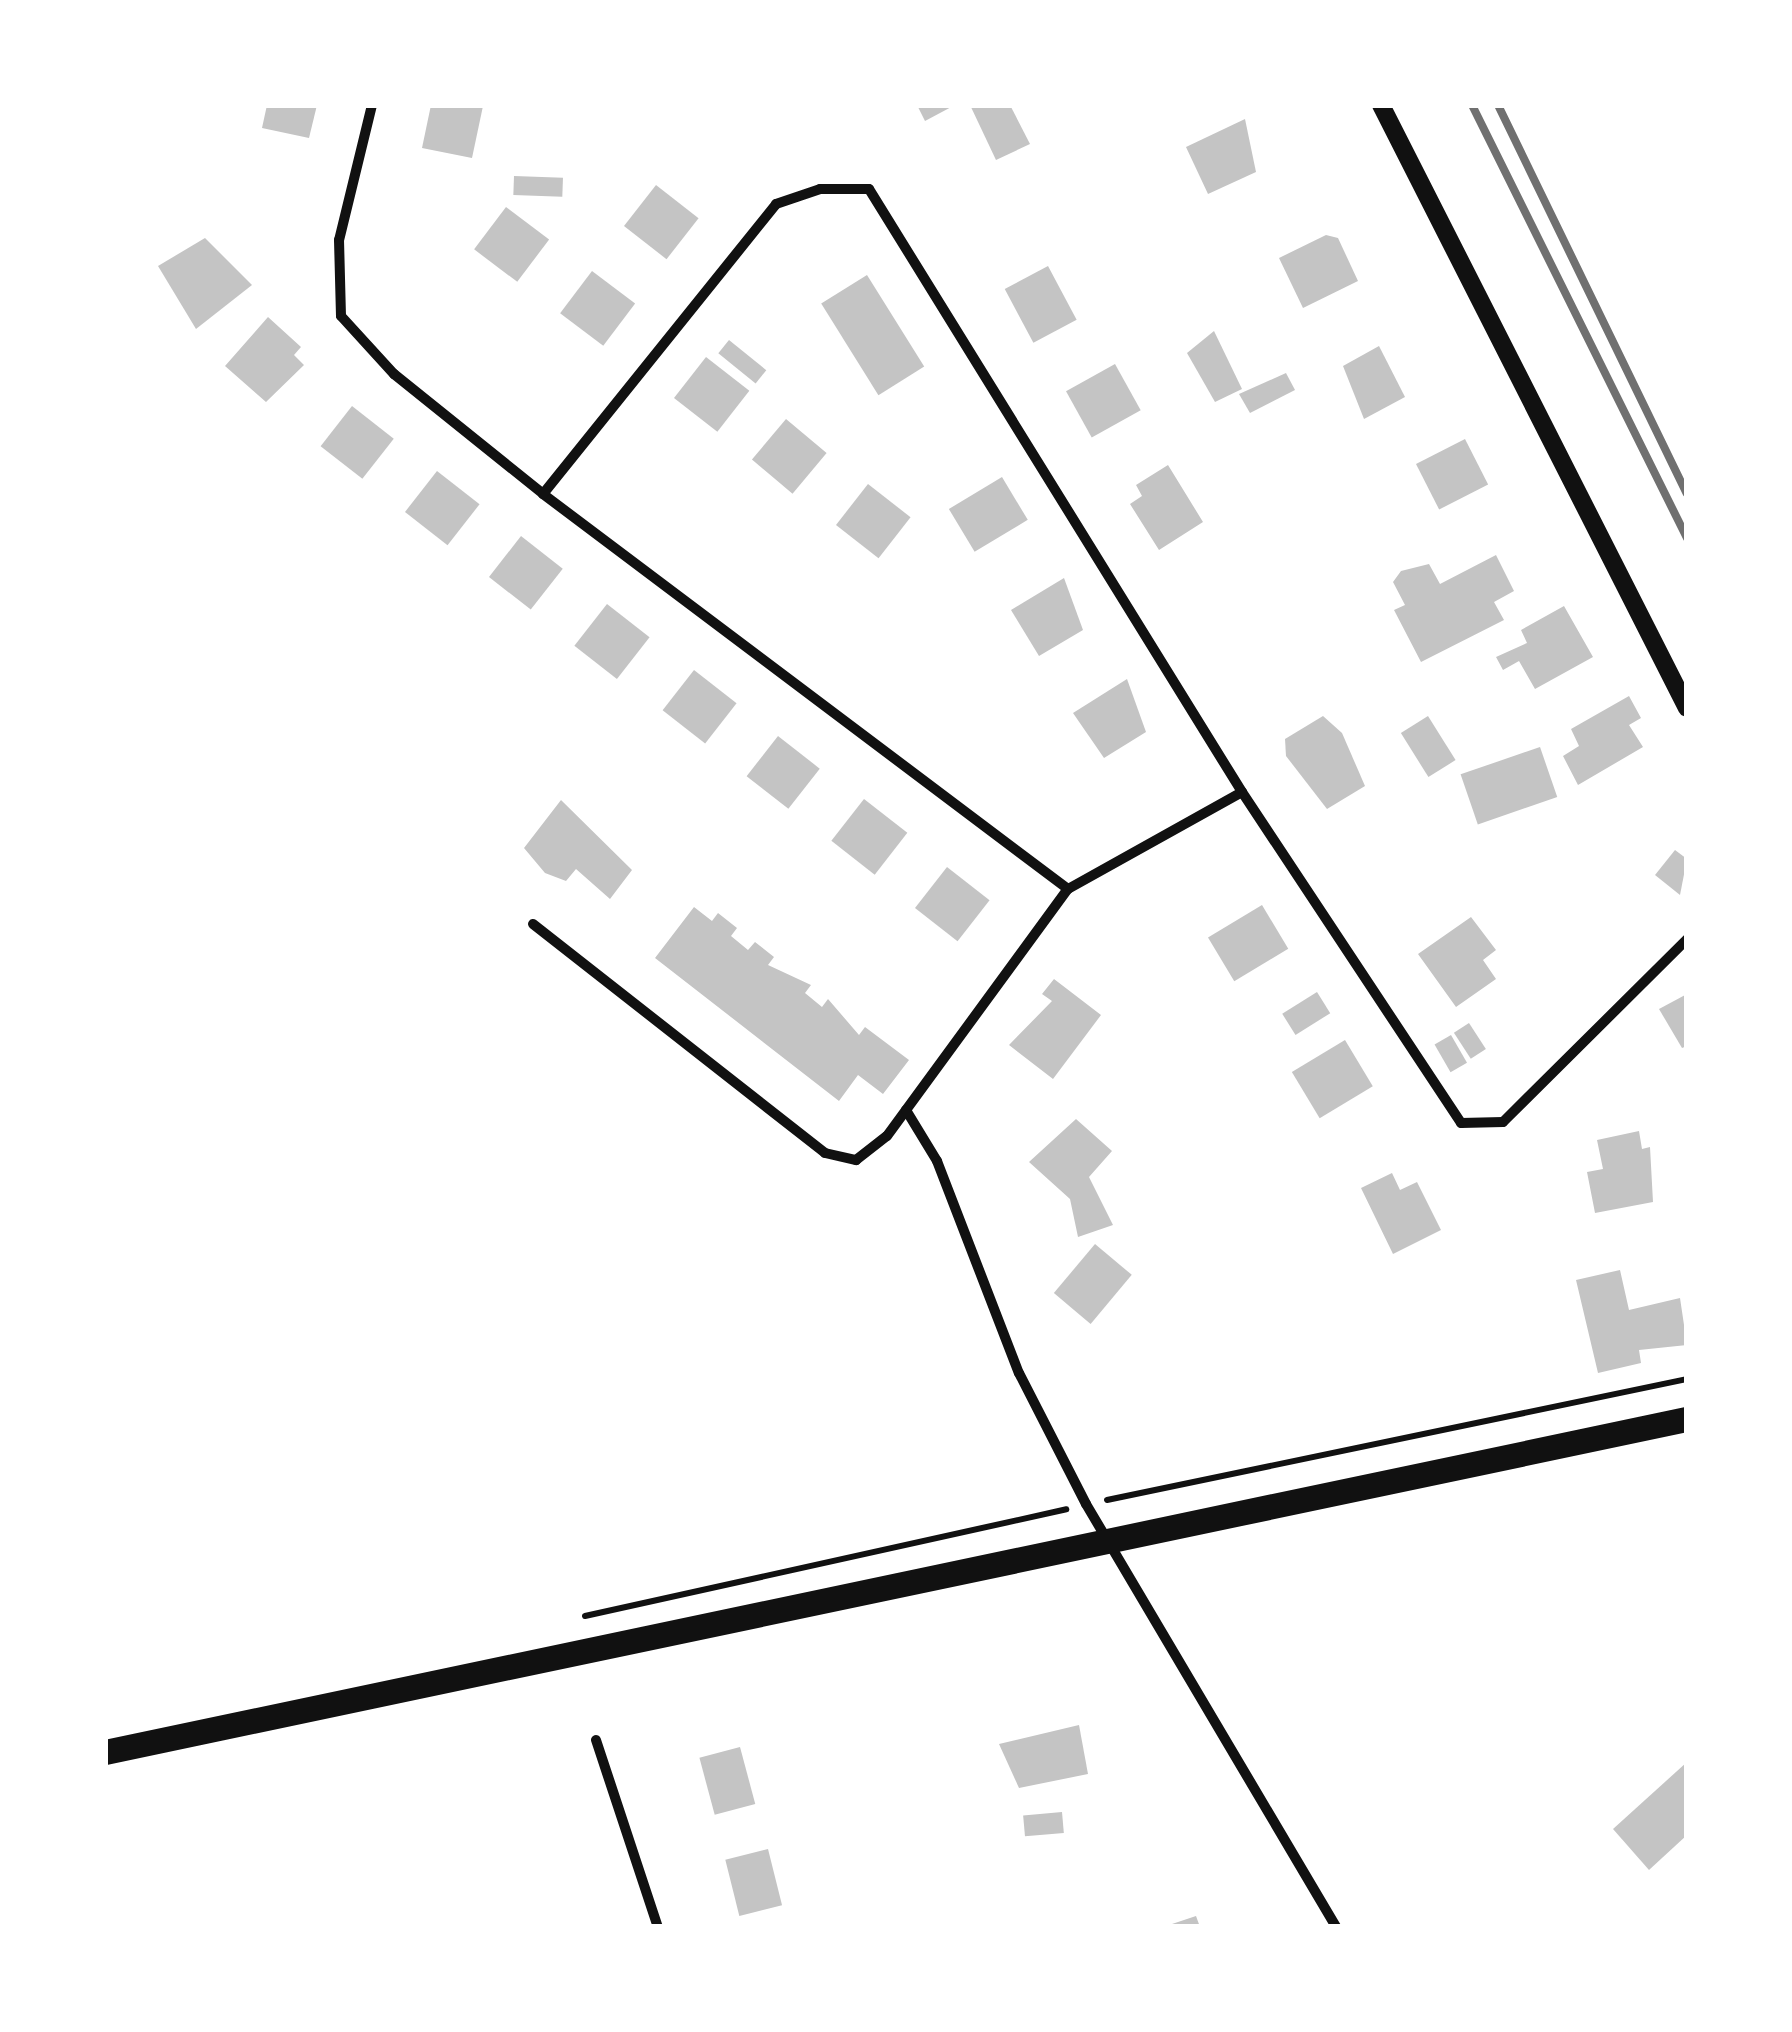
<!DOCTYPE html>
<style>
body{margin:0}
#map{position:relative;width:1792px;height:2032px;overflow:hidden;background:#fff;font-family:"PT Sans Narrow",sans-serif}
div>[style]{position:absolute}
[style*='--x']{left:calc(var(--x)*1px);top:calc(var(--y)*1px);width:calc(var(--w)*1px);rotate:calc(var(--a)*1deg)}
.building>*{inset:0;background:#c4c4c4;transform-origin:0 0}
.path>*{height:6px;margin:-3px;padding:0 3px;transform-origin:3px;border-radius:3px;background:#111}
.minor>*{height:10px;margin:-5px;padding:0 5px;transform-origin:5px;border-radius:5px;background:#111}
.tertiary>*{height:18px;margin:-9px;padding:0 9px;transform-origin:9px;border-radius:9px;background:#111}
.primary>*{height:25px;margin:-12.5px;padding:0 12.5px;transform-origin:12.5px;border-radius:12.5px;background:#111}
.rail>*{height:8px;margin:-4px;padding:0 4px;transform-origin:4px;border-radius:4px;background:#707070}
span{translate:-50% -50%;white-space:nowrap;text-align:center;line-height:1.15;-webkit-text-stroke:8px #fff;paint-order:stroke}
.frame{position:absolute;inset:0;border:108px solid #fff;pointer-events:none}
</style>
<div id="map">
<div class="building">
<div style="clip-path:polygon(267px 105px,317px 105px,309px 138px,262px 128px)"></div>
<div style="clip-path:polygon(431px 105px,483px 106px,472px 158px,422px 148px)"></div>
<div style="clip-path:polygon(917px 105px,955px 105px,925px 121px)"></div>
<div style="clip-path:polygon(970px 105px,1010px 105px,1030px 144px,996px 160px)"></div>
<div style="clip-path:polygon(1245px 119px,1256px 172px,1208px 194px,1186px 147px)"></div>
<div style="left:514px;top:176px;width:49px;height:19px;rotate:2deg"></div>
<div style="left:656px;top:185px;width:54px;height:52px;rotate:38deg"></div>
<div style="left:506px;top:207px;width:54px;height:53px;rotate:37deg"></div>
<div style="clip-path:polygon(1326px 235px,1338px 238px,1358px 281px,1303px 308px,1279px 258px)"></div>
<div style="clip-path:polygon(205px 238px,252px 285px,196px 329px,158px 266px)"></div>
<div style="left:1048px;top:266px;width:61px;height:49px;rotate:62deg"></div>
<div style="left:592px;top:271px;width:54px;height:53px;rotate:37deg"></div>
<div style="left:867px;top:275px;width:108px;height:54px;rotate:58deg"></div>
<div style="clip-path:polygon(268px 317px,301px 347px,294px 355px,304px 365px,266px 402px,225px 366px)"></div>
<div style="clip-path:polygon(1214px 331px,1242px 389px,1215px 402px,1187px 353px)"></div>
<div style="left:729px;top:340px;width:48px;height:17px;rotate:39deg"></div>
<div style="clip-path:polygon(1379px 346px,1405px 397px,1364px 419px,1343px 366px)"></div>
<div style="left:706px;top:357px;width:55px;height:52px;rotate:38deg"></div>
<div style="left:1115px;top:364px;width:53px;height:56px;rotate:61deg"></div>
<div style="clip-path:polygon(1286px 373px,1295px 390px,1250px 413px,1239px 394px)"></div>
<div style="left:352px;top:406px;width:53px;height:51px;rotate:38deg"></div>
<div style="left:786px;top:419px;width:53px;height:53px;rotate:40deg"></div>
<div style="left:1465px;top:439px;width:51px;height:55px;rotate:63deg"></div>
<div style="clip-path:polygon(1168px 465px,1203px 522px,1159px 550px,1130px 504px,1142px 496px,1136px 485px)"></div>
<div style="left:437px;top:471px;width:54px;height:52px;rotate:38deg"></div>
<div style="left:1002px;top:477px;width:50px;height:62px;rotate:59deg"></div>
<div style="left:868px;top:484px;width:54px;height:52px;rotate:38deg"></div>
<div style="left:521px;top:536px;width:53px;height:52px;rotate:38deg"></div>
<div style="clip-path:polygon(1496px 555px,1514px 591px,1494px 602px,1504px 620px,1421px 662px,1394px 610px,1405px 605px,1393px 582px,1401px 571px,1429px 564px,1440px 584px)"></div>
<div style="clip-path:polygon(1064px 578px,1083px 630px,1039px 656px,1011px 610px)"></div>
<div style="left:607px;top:604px;width:54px;height:53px;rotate:38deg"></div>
<div style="clip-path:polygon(1564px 606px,1593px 657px,1535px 689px,1519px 661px,1503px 670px,1496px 657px,1527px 643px,1521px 630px)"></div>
<div style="left:694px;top:670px;width:54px;height:51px;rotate:38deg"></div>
<div style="clip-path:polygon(1127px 679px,1146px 732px,1104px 758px,1073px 713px)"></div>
<div style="clip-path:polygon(1629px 696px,1641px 718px,1629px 725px,1643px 747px,1578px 785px,1563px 756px,1579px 746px,1571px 729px)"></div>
<div style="clip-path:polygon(1323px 716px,1342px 733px,1365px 786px,1327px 809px,1286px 756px,1285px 739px)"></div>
<div style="left:1428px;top:716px;width:52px;height:32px;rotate:58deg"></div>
<div style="left:778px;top:736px;width:53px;height:51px;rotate:38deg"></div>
<div style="left:1540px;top:747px;width:53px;height:84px;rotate:71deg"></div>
<div style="left:864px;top:799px;width:55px;height:53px;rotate:38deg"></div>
<div style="clip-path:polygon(561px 800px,632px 870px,610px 899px,576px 869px,566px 881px,545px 873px,524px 848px)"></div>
<div style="clip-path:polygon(1675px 850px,1687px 859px,1680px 895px,1655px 875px)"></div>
<div style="left:947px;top:867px;width:54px;height:52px;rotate:38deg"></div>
<div style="left:1262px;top:905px;width:51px;height:63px;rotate:59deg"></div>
<div style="clip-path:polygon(694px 907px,712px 921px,718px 913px,737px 928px,731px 936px,748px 950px,755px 942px,774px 957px,768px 965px,811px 985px,805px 993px,822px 1007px,828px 999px,859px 1035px,865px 1027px,909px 1060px,883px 1094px,858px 1075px,839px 1101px,655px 958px)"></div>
<div style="clip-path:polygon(1471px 917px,1496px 950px,1483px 960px,1496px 979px,1456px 1007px,1418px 954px)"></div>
<div style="clip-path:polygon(1054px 979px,1101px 1015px,1053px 1079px,1009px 1045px,1052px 1001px,1042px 994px)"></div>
<div style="left:1317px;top:992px;width:25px;height:41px;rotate:58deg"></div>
<div style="clip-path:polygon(1687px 994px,1687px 1046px,1682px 1048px,1659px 1009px)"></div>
<div style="left:1469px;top:1023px;width:31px;height:18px;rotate:57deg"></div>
<div style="left:1451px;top:1035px;width:32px;height:19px;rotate:60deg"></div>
<div style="left:1345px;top:1040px;width:54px;height:62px;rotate:59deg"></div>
<div style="clip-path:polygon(1076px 1119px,1112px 1151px,1089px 1177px,1113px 1225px,1078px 1237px,1070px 1199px,1029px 1162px)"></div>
<div style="clip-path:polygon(1639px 1131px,1642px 1149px,1650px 1147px,1653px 1202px,1595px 1213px,1587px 1172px,1603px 1169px,1597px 1140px)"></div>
<div style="clip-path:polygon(1392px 1173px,1400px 1190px,1417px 1182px,1441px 1230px,1393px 1254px,1361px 1188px)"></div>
<div style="left:1095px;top:1244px;width:48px;height:64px;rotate:40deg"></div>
<div style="clip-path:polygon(1620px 1270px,1629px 1310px,1680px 1298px,1687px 1345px,1639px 1350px,1641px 1363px,1598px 1373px,1576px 1280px)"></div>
<div style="clip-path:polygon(1079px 1725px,1088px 1774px,1019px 1788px,999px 1744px)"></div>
<div style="left:740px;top:1747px;width:59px;height:42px;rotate:75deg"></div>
<div style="clip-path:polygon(1687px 1762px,1687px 1835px,1649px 1870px,1613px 1829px)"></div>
<div style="left:1062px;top:1812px;width:21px;height:39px;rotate:85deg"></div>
<div style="left:768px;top:1849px;width:58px;height:44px;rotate:76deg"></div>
<div style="clip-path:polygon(1196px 1916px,1200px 1927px,1166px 1927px,1166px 1926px)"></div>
</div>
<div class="path">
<div style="--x:1107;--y:1500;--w:592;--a:-11.78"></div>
<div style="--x:585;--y:1616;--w:493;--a:-12.5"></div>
</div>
<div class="minor">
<div style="--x:372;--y:105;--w:139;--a:103.7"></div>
<div style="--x:339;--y:240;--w:76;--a:88.5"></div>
<div style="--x:341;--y:316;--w:79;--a:47.6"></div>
<div style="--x:394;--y:374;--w:191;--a:38.8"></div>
<div style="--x:543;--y:494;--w:657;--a:36.96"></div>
<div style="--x:543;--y:494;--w:372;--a:-51.2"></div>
<div style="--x:776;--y:204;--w:46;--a:-18.8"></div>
<div style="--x:820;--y:189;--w:49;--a:0"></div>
<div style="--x:869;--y:189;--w:709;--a:58.26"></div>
<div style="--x:1242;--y:792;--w:397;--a:56.5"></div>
<div style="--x:1461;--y:1123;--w:42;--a:-1.4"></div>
<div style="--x:1503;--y:1122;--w:260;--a:-44.8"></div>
<div style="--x:533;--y:924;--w:371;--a:38.1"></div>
<div style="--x:825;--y:1153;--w:32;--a:13"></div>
<div style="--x:856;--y:1160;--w:39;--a:-38"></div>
<div style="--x:887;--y:1136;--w:306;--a:-53.8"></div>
<div style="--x:1068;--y:889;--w:199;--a:-29.1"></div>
<div style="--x:906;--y:1110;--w:60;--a:58.7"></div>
<div style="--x:937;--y:1161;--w:227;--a:68.9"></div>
<div style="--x:1019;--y:1373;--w:147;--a:62.9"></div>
<div style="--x:1086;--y:1504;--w:491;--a:59.4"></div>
<div style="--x:596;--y:1740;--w:197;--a:71.7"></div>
</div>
<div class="tertiary">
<div style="--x:1381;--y:105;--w:676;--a:63.09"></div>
</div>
<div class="primary">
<div style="--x:105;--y:1752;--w:1617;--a:-11.89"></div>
</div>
<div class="rail">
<div style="--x:1472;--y:105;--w:484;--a:63.6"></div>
<div style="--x:1498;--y:105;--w:432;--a:64.1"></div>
</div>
<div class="frame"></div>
</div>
